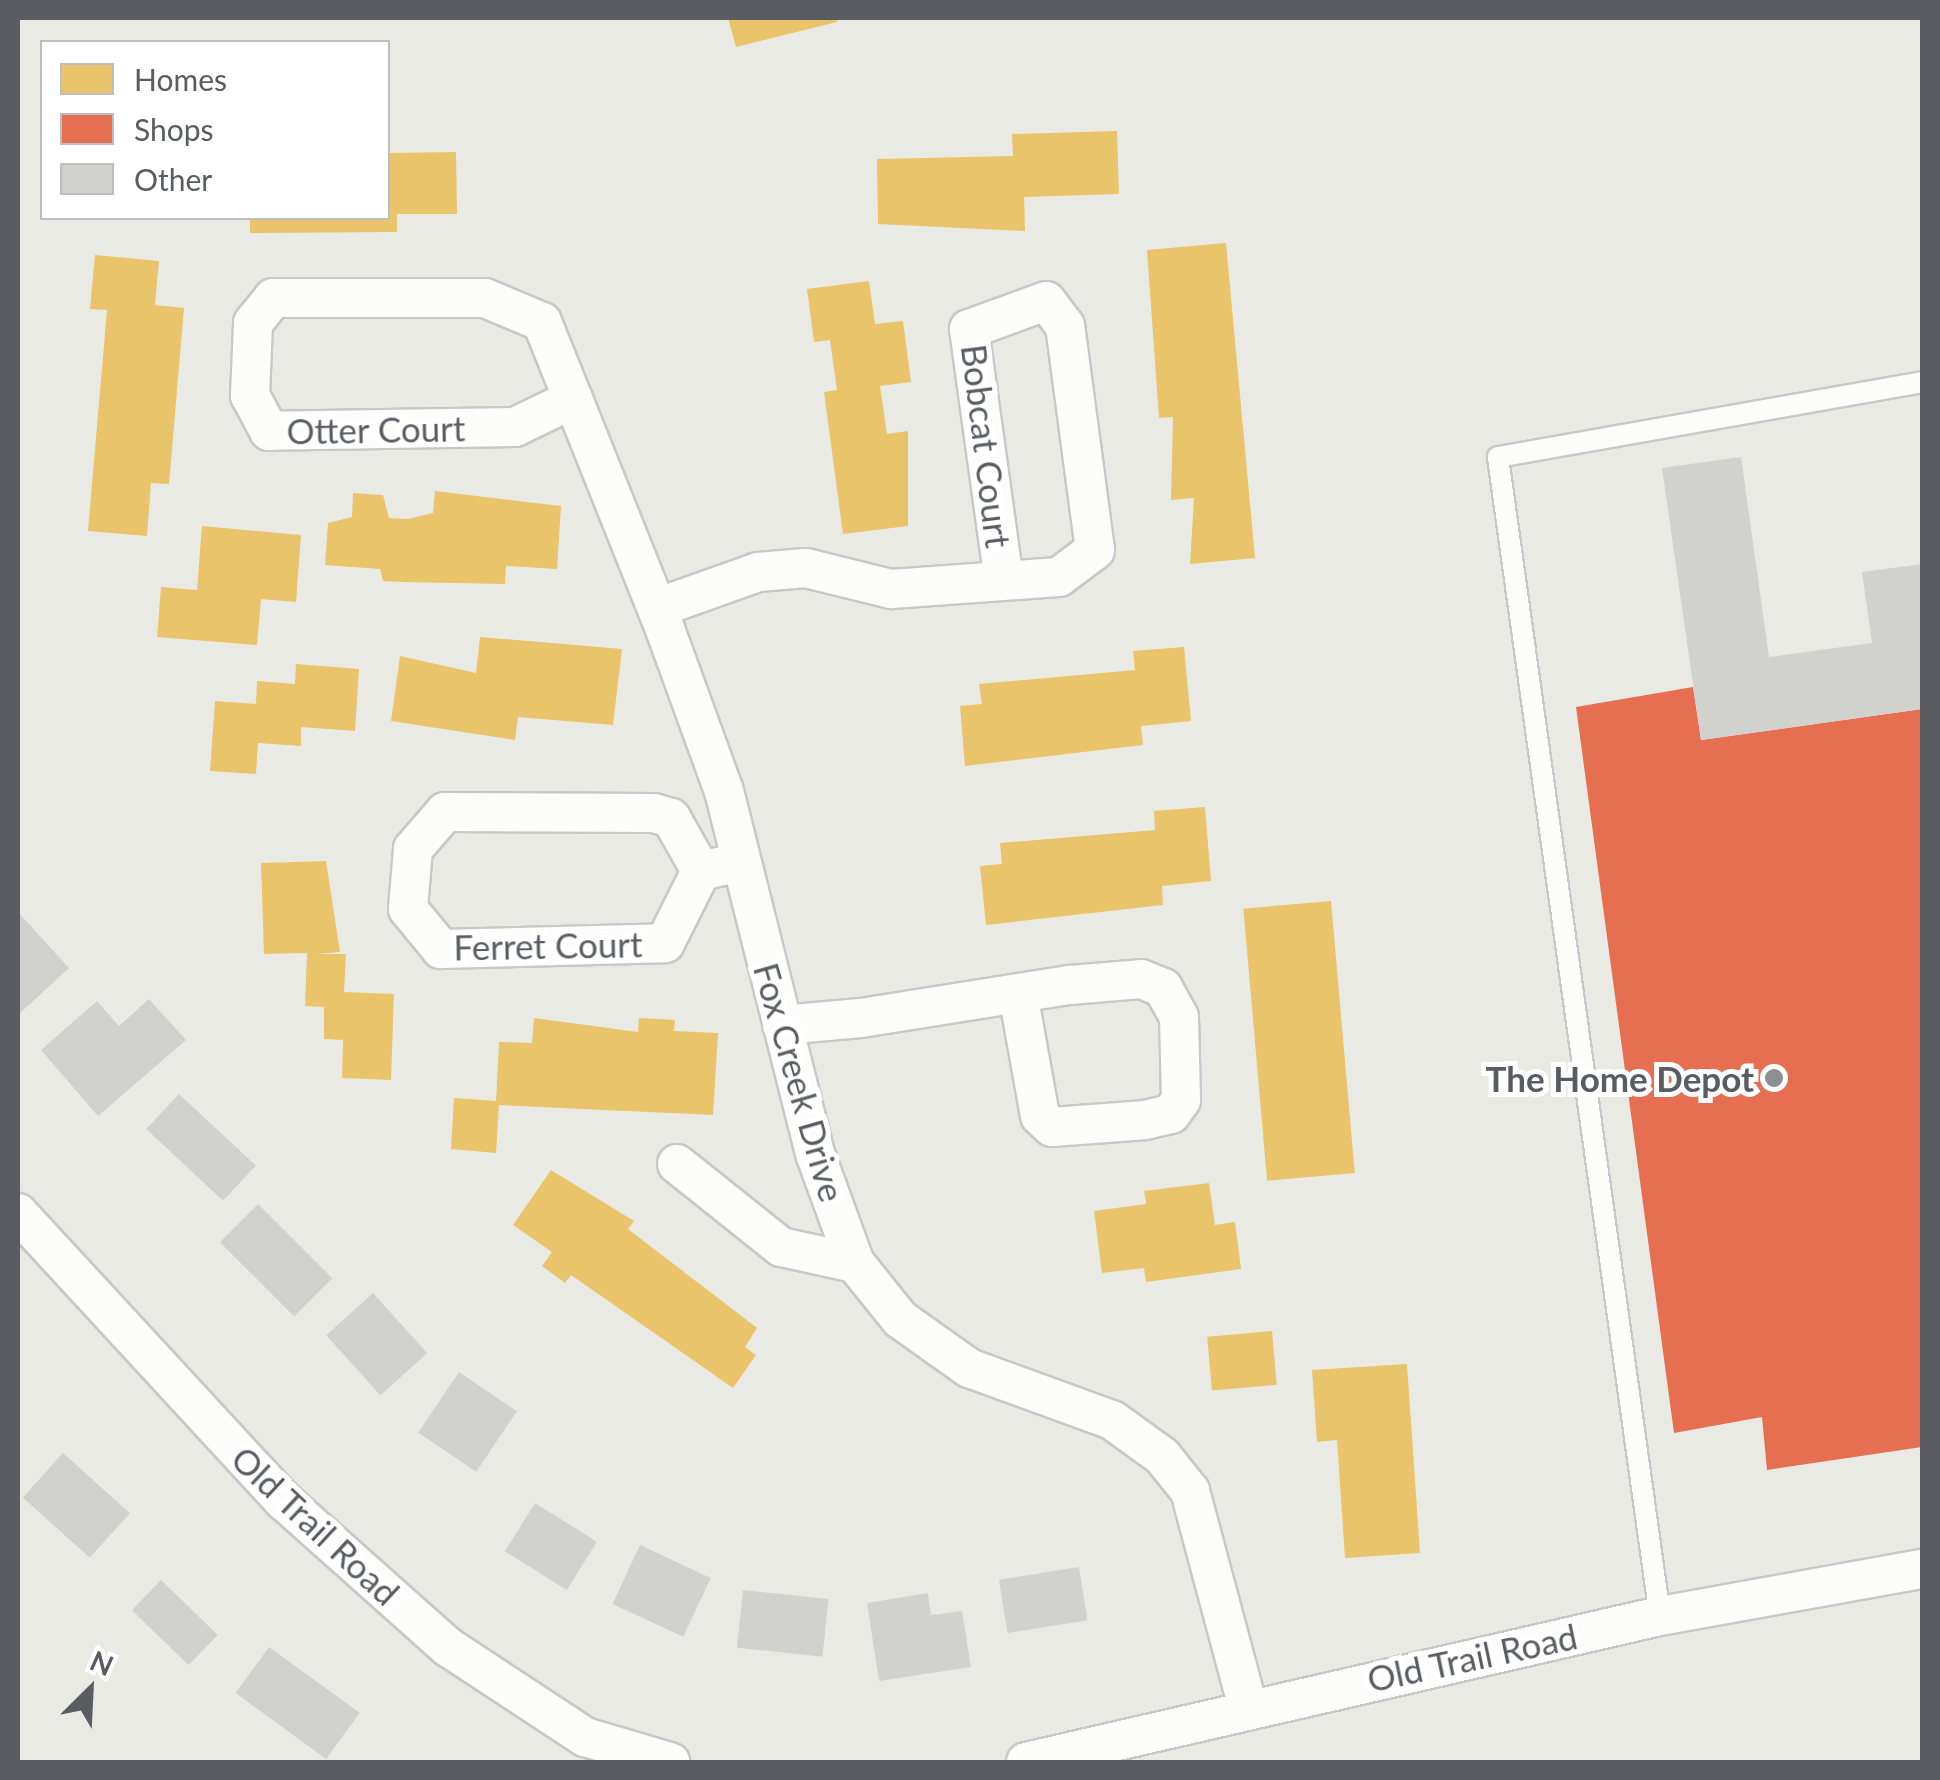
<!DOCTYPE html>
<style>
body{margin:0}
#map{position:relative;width:1940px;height:1780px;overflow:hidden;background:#eaeae5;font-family:Lato,sans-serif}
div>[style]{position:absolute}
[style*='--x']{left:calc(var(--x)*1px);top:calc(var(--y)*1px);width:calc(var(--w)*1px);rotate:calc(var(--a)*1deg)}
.homes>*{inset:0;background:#e9c46a;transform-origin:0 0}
.shops>*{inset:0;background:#e76f51}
.building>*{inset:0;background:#d1d1ce;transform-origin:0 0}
.roads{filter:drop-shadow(2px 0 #c7c8c7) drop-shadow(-2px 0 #c7c8c7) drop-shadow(0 2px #c7c8c7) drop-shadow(0 -2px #c7c8c7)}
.service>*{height:20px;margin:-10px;padding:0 10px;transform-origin:10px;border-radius:10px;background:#fcfcfb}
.minor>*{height:38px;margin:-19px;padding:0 19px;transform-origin:19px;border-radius:19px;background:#fcfcfb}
.dots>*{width:28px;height:28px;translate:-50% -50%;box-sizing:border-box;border:5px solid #fff;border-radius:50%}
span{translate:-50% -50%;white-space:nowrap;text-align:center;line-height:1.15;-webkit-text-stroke:10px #fff;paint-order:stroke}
.street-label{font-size:35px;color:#5a5c62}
.poi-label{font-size:35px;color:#5a5c62;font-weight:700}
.right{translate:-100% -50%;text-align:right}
.frame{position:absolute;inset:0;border:20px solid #5a5c62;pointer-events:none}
.legend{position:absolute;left:40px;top:40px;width:350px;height:180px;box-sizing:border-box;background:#fff;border:2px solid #bdbec0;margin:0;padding:12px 18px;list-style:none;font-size:30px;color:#5a5c62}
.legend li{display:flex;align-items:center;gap:20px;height:50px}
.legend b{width:50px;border:2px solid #bdbec0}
.north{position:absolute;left:40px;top:1640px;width:100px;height:100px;-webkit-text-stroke:8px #fff;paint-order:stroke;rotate:24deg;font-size:28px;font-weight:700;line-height:40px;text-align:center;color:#5a5c62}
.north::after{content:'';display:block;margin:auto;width:35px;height:45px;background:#5a5c62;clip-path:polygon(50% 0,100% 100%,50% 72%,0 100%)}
</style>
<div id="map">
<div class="homes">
<div style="clip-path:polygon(728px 18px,836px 18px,837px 22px,736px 47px)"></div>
<div style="clip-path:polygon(1117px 131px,1119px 194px,1024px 197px,1025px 231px,878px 224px,877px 159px,1013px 156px,1012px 134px)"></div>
<div style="clip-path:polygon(456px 152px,457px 214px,397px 214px,397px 232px,250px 233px,250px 218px,388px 218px,388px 153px)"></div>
<div style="clip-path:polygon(1226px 243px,1255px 558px,1190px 564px,1194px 498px,1171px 500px,1173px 417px,1159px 418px,1147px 250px)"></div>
<div style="clip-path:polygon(95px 255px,159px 261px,155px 305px,184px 308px,169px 484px,151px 483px,147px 536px,88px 531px,107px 310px,90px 309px)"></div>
<div style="clip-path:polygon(869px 281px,875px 324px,903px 321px,911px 382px,880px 386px,887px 434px,908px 431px,908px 526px,843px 534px,824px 392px,837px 390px,830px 340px,814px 342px,807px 289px)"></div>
<div style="clip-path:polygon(435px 491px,561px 506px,557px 569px,506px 566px,505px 584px,404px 582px,383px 581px,380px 569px,325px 565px,328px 523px,352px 517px,353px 493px,383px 495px,389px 518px,408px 519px,433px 513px)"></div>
<div style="clip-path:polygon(202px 526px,301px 535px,296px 602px,261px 599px,257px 645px,157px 637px,161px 587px,197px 590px)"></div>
<div style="clip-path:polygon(480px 637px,622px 649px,613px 725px,518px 717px,515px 740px,391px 721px,400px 656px,476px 673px)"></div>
<div style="clip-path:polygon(1184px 647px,1191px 721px,1141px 726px,1143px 745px,965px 766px,960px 706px,982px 704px,979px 684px,1135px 670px,1133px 651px)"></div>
<div style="clip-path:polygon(296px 664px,359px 669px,355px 731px,301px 727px,301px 746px,258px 743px,256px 774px,210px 771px,215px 701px,256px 704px,257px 681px,295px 684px)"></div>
<div style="clip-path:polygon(1205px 807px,1211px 881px,1162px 886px,1163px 905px,986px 925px,980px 866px,1002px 864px,1000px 843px,1155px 830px,1154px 811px)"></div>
<div style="clip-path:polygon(326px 861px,340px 952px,317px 954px,346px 954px,344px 992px,394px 994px,391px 1080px,342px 1078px,343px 1040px,324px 1039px,324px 1007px,305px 1006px,307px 953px,264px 954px,261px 863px)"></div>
<div style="left:1331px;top:901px;width:273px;height:88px;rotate:85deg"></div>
<div style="clip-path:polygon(534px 1018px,638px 1032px,639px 1018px,675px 1020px,674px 1031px,718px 1033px,713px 1115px,499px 1105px,496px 1153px,451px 1149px,454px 1098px,496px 1101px,499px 1042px,532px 1043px)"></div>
<div style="clip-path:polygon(551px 1170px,634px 1221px,628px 1229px,757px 1328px,745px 1347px,756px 1355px,733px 1388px,571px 1275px,565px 1283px,542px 1266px,552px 1252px,513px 1225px)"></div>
<div style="clip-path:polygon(1209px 1183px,1215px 1225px,1235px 1222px,1241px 1269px,1146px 1282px,1144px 1268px,1102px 1273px,1094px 1211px,1146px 1204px,1144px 1191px)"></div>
<div style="left:1272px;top:1331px;width:54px;height:65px;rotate:85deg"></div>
<div style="clip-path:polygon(1407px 1364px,1420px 1553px,1345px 1558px,1337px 1440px,1317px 1442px,1312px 1370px)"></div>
</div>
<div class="shops">
<div style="clip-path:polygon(1693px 687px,1701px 740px,1922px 709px,1922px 1447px,1767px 1470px,1762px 1417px,1674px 1433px,1576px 707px)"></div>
</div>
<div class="building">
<div style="clip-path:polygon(1741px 457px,1769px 657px,1872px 643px,1862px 572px,1922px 564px,1922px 709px,1701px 740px,1662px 468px)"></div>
<div style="clip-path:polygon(18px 912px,69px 968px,18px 1015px)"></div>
<div style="clip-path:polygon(149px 999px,186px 1040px,98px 1116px,41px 1050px,97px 1001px,119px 1026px)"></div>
<div style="left:179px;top:1094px;width:105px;height:48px;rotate:43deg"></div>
<div style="left:258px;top:1204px;width:105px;height:54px;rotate:45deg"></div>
<div style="left:373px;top:1293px;width:81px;height:63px;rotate:48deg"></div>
<div style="left:459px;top:1372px;width:70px;height:73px;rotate:34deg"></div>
<div style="left:63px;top:1453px;width:90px;height:60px;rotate:42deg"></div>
<div style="left:535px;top:1503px;width:73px;height:57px;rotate:32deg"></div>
<div style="left:640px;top:1545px;width:78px;height:65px;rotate:25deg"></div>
<div style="left:1079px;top:1567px;width:54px;height:81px;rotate:81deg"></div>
<div style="left:161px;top:1580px;width:79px;height:42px;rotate:44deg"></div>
<div style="left:743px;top:1590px;width:86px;height:58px;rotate:6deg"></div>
<div style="clip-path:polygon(928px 1593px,931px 1615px,962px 1611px,971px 1667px,879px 1681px,867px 1603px)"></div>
<div style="left:269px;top:1647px;width:112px;height:57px;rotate:36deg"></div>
</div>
<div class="roads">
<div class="service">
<div style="--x:1660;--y:1616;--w:1170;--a:-97.96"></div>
<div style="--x:1498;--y:457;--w:431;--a:-10"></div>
</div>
<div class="minor">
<div style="--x:573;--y:399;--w:64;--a:154.2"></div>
<div style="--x:515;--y:427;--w:246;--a:179.1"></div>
<div style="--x:269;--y:431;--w:40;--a:-118"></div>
<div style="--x:250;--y:396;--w:73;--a:-87.6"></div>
<div style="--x:253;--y:323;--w:32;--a:-51"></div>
<div style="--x:273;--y:298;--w:212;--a:0"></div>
<div style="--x:485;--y:298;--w:62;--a:22.8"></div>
<div style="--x:542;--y:322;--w:83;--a:68.1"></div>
<div style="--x:573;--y:399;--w:248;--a:68.2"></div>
<div style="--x:665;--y:629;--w:172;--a:70"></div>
<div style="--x:724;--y:791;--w:376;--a:75.9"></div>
<div style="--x:816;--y:1156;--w:114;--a:70"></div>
<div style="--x:855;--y:1263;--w:72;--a:51.2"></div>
<div style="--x:900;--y:1319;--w:85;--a:35.4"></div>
<div style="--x:969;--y:1368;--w:152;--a:20"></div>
<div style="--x:1112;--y:1420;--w:62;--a:35.8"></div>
<div style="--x:1162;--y:1456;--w:45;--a:51.3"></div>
<div style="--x:1190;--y:1491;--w:224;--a:75"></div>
<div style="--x:657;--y:608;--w:107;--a:-19.6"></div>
<div style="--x:758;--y:572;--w:48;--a:-4.8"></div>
<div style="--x:806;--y:568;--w:88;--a:13.9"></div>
<div style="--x:891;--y:589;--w:168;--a:-4.1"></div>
<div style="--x:1059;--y:577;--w:45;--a:-36.9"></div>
<div style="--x:1095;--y:550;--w:226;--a:-97.6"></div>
<div style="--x:1065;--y:326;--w:31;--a:-127"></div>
<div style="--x:1046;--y:301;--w:82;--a:160"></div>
<div style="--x:969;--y:329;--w:253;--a:82.1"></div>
<div style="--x:701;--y:871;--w:61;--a:-119.5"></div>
<div style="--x:671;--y:818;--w:18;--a:-164"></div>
<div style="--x:654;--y:813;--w:209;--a:-179.7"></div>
<div style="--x:445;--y:812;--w:49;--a:130.9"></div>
<div style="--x:413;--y:849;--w:60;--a:94.8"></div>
<div style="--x:408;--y:909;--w:52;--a:50.5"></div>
<div style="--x:441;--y:949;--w:224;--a:-1.5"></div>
<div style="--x:665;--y:943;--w:80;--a:-63.4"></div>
<div style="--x:701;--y:871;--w:40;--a:-13"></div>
<div style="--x:782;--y:1025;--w:79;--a:-5.1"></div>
<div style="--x:861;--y:1018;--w:212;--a:-9"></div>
<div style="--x:1070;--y:985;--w:71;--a:-4.8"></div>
<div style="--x:1141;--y:979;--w:24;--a:22"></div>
<div style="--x:1163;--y:988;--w:33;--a:61"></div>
<div style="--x:1179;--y:1017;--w:83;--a:88.6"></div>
<div style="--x:1181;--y:1100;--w:17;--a:126"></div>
<div style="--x:1171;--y:1114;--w:26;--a:167"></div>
<div style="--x:1146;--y:1120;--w:94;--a:175.7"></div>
<div style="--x:1052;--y:1127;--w:16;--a:-137"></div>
<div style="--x:1040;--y:1116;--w:124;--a:-100.2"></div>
<div style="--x:677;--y:1164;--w:133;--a:38.6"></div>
<div style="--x:781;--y:1247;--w:76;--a:12.2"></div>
<div style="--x:18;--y:1213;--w:392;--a:47.3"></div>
<div style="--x:284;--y:1501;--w:220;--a:41.7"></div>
<div style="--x:448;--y:1647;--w:164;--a:33.3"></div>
<div style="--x:585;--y:1737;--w:89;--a:16.4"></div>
<div style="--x:1026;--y:1762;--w:651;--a:-12.97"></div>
<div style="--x:1660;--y:1616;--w:266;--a:-10.2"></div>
</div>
</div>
<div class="dots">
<div style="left:1774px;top:1078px;background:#8c8e90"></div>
</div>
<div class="street-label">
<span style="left:376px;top:429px;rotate:-1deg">Otter Court</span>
<span style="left:987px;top:446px;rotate:83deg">Bobcat Court</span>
<span style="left:548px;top:945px;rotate:-1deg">Ferret Court</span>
<span style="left:800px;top:1082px;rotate:74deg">Fox Creek Drive</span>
<span style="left:316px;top:1525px;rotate:43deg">Old Trail Road</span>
<span style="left:1472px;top:1657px;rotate:-12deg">Old Trail Road</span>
</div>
<div class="poi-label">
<span class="right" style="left:1754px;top:1078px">The Home Depot</span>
</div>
<div class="frame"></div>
<ul class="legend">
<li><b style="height:28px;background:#e9c46a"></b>Homes</li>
<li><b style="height:28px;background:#e76f51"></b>Shops</li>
<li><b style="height:28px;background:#d1d1ce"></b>Other</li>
</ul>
<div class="north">N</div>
</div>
